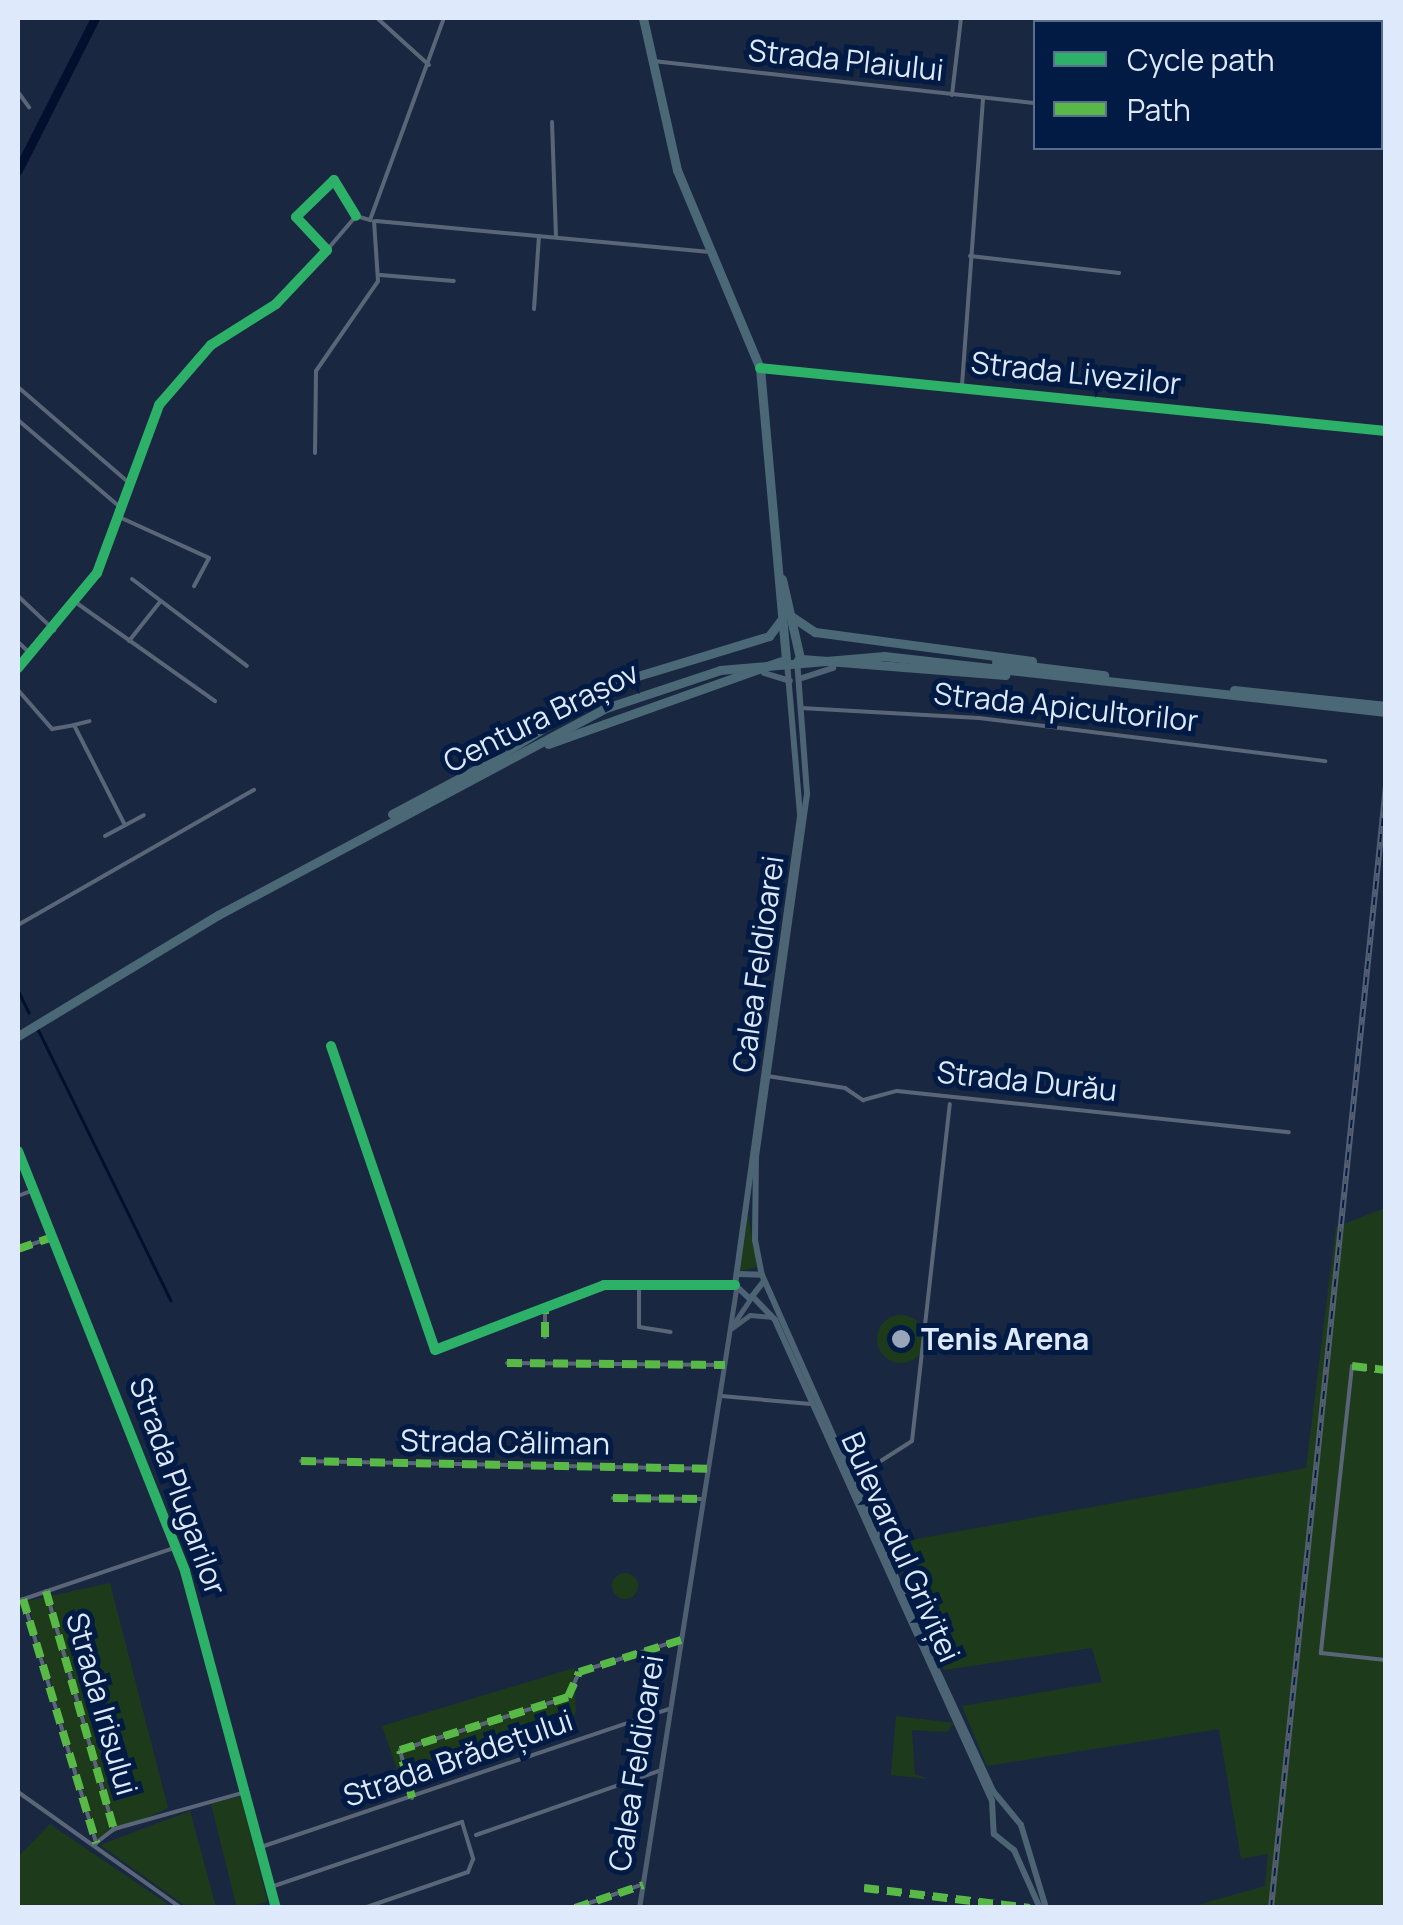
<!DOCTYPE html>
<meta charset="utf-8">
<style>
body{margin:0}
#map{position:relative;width:1403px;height:1925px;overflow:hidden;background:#192840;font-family:Manrope,sans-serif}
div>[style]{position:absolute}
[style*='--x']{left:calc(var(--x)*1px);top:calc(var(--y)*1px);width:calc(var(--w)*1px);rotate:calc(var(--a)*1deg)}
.green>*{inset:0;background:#1d3b1a;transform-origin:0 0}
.round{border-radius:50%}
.stream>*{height:2.5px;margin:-1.25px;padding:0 1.25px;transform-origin:1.25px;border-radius:1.25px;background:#020f2e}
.river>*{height:9px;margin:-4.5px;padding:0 4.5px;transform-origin:4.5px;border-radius:4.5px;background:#020f2e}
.street>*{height:4px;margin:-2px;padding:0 2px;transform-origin:2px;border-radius:2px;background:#5a6678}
.secondary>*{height:5px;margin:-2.5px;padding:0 2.5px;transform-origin:2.5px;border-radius:2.5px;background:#4f5f72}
.primary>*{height:6px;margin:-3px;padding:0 3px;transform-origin:3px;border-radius:3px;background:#4d6474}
.highway>*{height:9px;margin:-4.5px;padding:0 4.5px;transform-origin:4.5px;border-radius:4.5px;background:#4b6876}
.rail>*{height:6px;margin-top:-3px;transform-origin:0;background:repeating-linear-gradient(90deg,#011b45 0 8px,#545f73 0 16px);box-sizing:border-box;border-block:2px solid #545f73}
.quiet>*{height:8px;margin-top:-4px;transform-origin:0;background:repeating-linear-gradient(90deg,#58b947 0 15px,transparent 0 23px)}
.cycleway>*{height:10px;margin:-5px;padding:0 5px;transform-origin:5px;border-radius:5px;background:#2db169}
.dots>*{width:28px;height:28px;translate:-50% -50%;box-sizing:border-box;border:5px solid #011b45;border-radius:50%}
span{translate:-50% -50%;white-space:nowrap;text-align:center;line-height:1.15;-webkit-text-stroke:10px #011b45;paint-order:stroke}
.street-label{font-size:30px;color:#deeafb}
.poi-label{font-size:30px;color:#deeafb;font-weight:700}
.left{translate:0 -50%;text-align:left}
.frame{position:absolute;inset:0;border:20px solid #deeafb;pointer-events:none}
.legend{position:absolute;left:1033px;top:20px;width:350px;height:130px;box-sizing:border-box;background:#011b45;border:2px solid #596e8e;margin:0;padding:12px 18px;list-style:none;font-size:30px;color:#deeafb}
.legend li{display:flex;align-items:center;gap:20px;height:50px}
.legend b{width:50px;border:2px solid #596e8e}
</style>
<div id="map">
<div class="green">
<div style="clip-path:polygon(1385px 1208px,1385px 1907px,1190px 1907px,1265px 1886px,1268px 1854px,1241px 1859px,1219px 1729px,987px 1766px,962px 1706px,1102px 1682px,1092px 1648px,944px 1670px,889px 1544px,1306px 1468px,1336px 1227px)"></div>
<div style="clip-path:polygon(748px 1214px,757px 1267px,740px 1271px)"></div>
<div class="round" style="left:877px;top:1315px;width:48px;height:48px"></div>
<div class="round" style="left:612px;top:1573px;width:26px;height:26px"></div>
<div style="clip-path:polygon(110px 1583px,168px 1808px,97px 1840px,27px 1601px)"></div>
<div style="clip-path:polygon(574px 1668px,576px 1714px,398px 1772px,382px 1726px)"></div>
<div style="clip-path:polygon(896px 1716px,954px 1723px,947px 1732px,912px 1730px,915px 1774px,928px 1779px,891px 1775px)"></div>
<div style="left:241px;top:1796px;width:109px;height:31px;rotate:76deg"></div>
<div style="clip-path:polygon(190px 1811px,216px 1907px,187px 1907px,100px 1845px)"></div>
<div style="clip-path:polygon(50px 1824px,63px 1833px,172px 1907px,18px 1907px,18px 1857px)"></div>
</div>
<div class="stream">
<div style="--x:18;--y:990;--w:25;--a:64"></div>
<div style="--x:38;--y:1029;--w:302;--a:63.9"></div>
</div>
<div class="river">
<div style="--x:18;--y:170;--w:170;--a:-63.1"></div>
</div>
<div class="street">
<div style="--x:377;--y:18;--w:70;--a:42.1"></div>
<div style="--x:653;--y:61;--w:385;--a:6.3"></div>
<div style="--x:18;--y:92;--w:19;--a:54"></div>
<div style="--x:952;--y:95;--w:78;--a:-83.3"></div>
<div style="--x:552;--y:122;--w:114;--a:88"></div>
<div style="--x:1380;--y:140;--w:6;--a:9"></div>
<div style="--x:376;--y:221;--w:335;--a:5.3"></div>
<div style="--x:327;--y:250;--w:45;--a:-49.5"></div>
<div style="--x:356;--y:216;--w:15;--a:16"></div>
<div style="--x:370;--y:220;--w:215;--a:-69.9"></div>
<div style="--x:970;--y:256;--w:150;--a:6.5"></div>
<div style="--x:380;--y:275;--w:74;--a:4.6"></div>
<div style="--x:534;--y:309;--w:73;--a:-86.1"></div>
<div style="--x:760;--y:368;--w:629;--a:5.75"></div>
<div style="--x:962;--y:385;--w:288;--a:-85.8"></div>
<div style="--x:18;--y:387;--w:145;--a:40.8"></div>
<div style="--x:18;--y:420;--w:134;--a:40.5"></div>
<div style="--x:315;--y:453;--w:82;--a:-89.3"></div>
<div style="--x:316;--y:371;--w:109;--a:-55.4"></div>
<div style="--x:378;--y:281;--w:60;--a:-93.8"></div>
<div style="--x:117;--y:516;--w:101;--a:24.5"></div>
<div style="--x:209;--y:558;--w:32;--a:118"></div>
<div style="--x:132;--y:579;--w:144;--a:37.1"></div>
<div style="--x:18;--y:596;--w:50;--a:43.4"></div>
<div style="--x:78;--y:604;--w:168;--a:35.3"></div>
<div style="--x:129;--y:641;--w:50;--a:-51.5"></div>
<div style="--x:18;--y:642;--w:19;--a:43"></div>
<div style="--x:18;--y:668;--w:124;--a:-50.3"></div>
<div style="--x:97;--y:573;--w:179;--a:-69.7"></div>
<div style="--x:159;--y:405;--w:79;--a:-49.1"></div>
<div style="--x:211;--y:345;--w:77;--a:-32.2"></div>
<div style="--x:276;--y:304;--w:74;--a:-46.6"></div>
<div style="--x:327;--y:250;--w:45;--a:-133.2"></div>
<div style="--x:296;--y:217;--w:53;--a:-44.2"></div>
<div style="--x:334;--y:180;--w:42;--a:58.6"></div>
<div style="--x:18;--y:690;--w:52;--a:48.9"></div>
<div style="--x:52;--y:729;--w:22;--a:-10"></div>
<div style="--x:74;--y:725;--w:112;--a:63"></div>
<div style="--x:801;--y:708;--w:178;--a:3.2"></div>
<div style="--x:979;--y:718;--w:349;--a:7.1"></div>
<div style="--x:74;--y:725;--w:16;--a:-14"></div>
<div style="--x:105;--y:836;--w:44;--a:-28.3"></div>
<div style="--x:18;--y:925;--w:272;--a:-29.8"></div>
<div style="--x:331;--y:1046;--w:321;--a:71.1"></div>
<div style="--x:435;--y:1350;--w:181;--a:-21"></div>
<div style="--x:604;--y:1285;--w:131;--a:0"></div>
<div style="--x:767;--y:1076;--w:79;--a:8.7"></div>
<div style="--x:845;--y:1088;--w:22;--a:34"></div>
<div style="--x:863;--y:1100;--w:35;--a:-15"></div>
<div style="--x:897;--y:1091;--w:394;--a:6"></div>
<div style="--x:18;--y:1196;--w:19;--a:-21"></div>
<div style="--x:18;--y:1249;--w:39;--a:-19"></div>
<div style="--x:639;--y:1284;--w:43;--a:90"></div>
<div style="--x:639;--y:1327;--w:32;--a:9"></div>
<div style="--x:545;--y:1337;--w:30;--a:-90"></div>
<div style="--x:507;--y:1363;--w:218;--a:0.5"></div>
<div style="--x:1352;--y:1366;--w:289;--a:96.2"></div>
<div style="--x:1321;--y:1653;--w:65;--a:6.1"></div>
<div style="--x:721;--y:1396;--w:90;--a:5.1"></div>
<div style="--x:301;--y:1461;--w:405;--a:1.1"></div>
<div style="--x:851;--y:1480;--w:72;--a:-32.6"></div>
<div style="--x:912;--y:1441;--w:339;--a:-83.6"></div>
<div style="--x:613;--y:1498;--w:90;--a:0.6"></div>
<div style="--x:46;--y:1591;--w:248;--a:74.1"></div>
<div style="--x:23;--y:1599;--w:255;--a:73.3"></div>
<div style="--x:18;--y:1601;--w:165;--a:-18.8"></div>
<div style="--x:18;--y:1792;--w:200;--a:35.4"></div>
<div style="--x:412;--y:1798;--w:49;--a:-104"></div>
<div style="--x:400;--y:1750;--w:176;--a:-17.5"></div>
<div style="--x:568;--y:1697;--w:27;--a:-66"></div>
<div style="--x:579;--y:1672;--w:105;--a:-17.7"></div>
<div style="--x:476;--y:1835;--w:194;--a:-19.3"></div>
<div style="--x:96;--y:1843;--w:23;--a:-38"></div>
<div style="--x:114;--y:1829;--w:137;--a:-15.7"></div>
<div style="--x:261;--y:1847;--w:431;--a:-18.7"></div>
<div style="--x:271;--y:1887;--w:202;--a:-18.8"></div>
<div style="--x:462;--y:1822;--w:39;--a:73"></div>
<div style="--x:473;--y:1859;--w:14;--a:111"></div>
<div style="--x:468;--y:1872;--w:110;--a:160.9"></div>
<div style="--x:575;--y:1908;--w:70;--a:-19.2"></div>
</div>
<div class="secondary">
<div style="--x:18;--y:1151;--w:452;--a:68.3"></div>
<div style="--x:185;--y:1571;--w:349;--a:74.9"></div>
<div style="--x:734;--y:1323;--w:29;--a:-56"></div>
<div style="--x:732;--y:1328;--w:22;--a:-36"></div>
<div style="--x:750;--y:1315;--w:21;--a:5"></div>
<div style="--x:639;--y:1908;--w:627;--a:-81.09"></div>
</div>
<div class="primary">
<div style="--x:797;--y:660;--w:134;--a:85.7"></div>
<div style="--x:807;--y:794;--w:367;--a:98"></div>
<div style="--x:756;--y:1157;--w:83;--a:90.7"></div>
<div style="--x:755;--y:1240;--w:36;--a:79"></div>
<div style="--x:762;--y:1275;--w:436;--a:66.1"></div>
<div style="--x:939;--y:1674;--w:129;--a:65.2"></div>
<div style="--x:993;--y:1791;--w:44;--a:50.5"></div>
<div style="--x:1021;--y:1825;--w:87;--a:73.2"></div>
<div style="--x:764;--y:673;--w:27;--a:17"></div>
<div style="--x:799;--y:679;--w:36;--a:-18"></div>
<div style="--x:739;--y:1274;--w:23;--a:2"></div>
<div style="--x:764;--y:1281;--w:23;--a:128"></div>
<div style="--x:750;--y:1299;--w:21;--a:-137"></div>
<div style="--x:735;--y:1285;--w:475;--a:-82.1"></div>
<div style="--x:800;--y:814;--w:153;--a:-94.9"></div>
<div style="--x:754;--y:1298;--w:30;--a:46"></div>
<div style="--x:775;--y:1320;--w:528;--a:65.72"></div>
<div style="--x:992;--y:1801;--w:33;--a:87"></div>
<div style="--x:994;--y:1834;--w:26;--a:39"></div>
<div style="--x:1014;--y:1850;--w:64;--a:65.9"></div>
</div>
<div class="highway">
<div style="--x:643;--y:18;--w:156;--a:77.4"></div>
<div style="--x:677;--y:170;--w:215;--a:67.3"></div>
<div style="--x:760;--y:368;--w:293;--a:84.9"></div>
<div style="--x:782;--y:579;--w:81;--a:77.2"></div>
<div style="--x:791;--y:616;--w:29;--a:34"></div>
<div style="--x:815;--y:632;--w:219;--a:7.6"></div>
<div style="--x:802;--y:659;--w:204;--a:4.5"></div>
<div style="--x:996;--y:662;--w:109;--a:6.9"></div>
<div style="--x:1234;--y:690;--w:153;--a:6"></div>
<div style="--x:548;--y:744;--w:247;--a:-19.6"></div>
<div style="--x:483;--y:766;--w:159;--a:-31.9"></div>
<div style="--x:618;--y:682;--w:158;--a:-16.9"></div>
<div style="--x:769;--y:636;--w:21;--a:-53"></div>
<div style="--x:392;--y:814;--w:104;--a:-28"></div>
<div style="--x:18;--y:1036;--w:234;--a:-31.2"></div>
<div style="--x:218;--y:915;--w:437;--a:-28.1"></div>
<div style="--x:603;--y:709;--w:123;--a:-18.4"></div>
<div style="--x:720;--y:670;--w:165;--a:-4.9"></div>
<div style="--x:884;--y:656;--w:505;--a:6.37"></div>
</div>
<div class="rail">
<div style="--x:1271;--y:1908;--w:1128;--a:-84.15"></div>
</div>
<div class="quiet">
<div style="--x:18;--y:1249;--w:39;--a:-19"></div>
<div style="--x:545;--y:1337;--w:30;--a:-90"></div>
<div style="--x:507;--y:1363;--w:218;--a:0.5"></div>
<div style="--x:1352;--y:1366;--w:34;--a:7"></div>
<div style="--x:301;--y:1461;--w:408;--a:1.1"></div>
<div style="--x:613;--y:1498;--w:91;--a:0.6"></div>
<div style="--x:46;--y:1591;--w:248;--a:74.1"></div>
<div style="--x:23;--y:1599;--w:255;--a:73.3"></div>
<div style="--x:412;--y:1798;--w:49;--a:-104"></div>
<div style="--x:400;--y:1750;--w:176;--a:-17.5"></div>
<div style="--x:568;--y:1697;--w:27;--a:-66"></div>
<div style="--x:579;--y:1672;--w:107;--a:-17.4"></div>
<div style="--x:864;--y:1888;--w:167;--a:6.9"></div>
<div style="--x:575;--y:1908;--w:72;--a:-18.7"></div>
</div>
<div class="cycleway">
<div style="--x:760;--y:368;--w:629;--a:5.75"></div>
<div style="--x:18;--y:668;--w:124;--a:-50.3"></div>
<div style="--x:97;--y:573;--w:179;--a:-69.7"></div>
<div style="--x:159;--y:405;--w:79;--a:-49.1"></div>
<div style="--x:211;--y:345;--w:77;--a:-32.2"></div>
<div style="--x:276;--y:304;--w:74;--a:-46.6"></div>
<div style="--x:327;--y:250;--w:45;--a:-133.2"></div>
<div style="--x:296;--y:217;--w:53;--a:-44.2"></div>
<div style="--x:334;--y:180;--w:42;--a:58.6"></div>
<div style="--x:331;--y:1046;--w:321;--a:71.1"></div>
<div style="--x:435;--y:1350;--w:181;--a:-21"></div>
<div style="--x:604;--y:1285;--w:131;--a:0"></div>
<div style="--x:18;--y:1151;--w:452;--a:68.3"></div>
<div style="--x:185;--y:1571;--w:349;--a:74.9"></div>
</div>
<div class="dots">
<div style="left:901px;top:1339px;background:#99a6ba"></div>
</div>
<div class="street-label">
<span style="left:846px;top:60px;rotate:6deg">Strada Plaiului</span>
<span style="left:1076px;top:373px;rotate:6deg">Strada Livezilor</span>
<span style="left:1066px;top:707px;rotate:6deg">Strada Apicultorilor</span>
<span style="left:541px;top:717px;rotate:-26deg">Centura Brașov</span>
<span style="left:758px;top:964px;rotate:-82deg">Calea Feldioarei</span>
<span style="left:1027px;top:1081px;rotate:6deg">Strada Durău</span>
<span style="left:505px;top:1442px;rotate:1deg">Strada Căliman</span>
<span style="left:178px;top:1486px;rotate:70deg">Strada Plugarilor</span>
<span style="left:901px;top:1547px;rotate:66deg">Bulevardul Griviței</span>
<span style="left:102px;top:1704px;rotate:74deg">Strada Irisului</span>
<span style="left:458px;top:1758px;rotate:-19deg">Strada Brădețului</span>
<span style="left:636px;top:1763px;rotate:-81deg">Calea Feldioarei</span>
</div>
<div class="poi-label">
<span class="left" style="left:921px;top:1339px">Tenis Arena</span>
</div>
<div class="frame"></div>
<ul class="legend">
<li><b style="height:12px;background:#2db169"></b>Cycle path</li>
<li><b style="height:12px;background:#58b947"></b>Path</li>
</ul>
</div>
